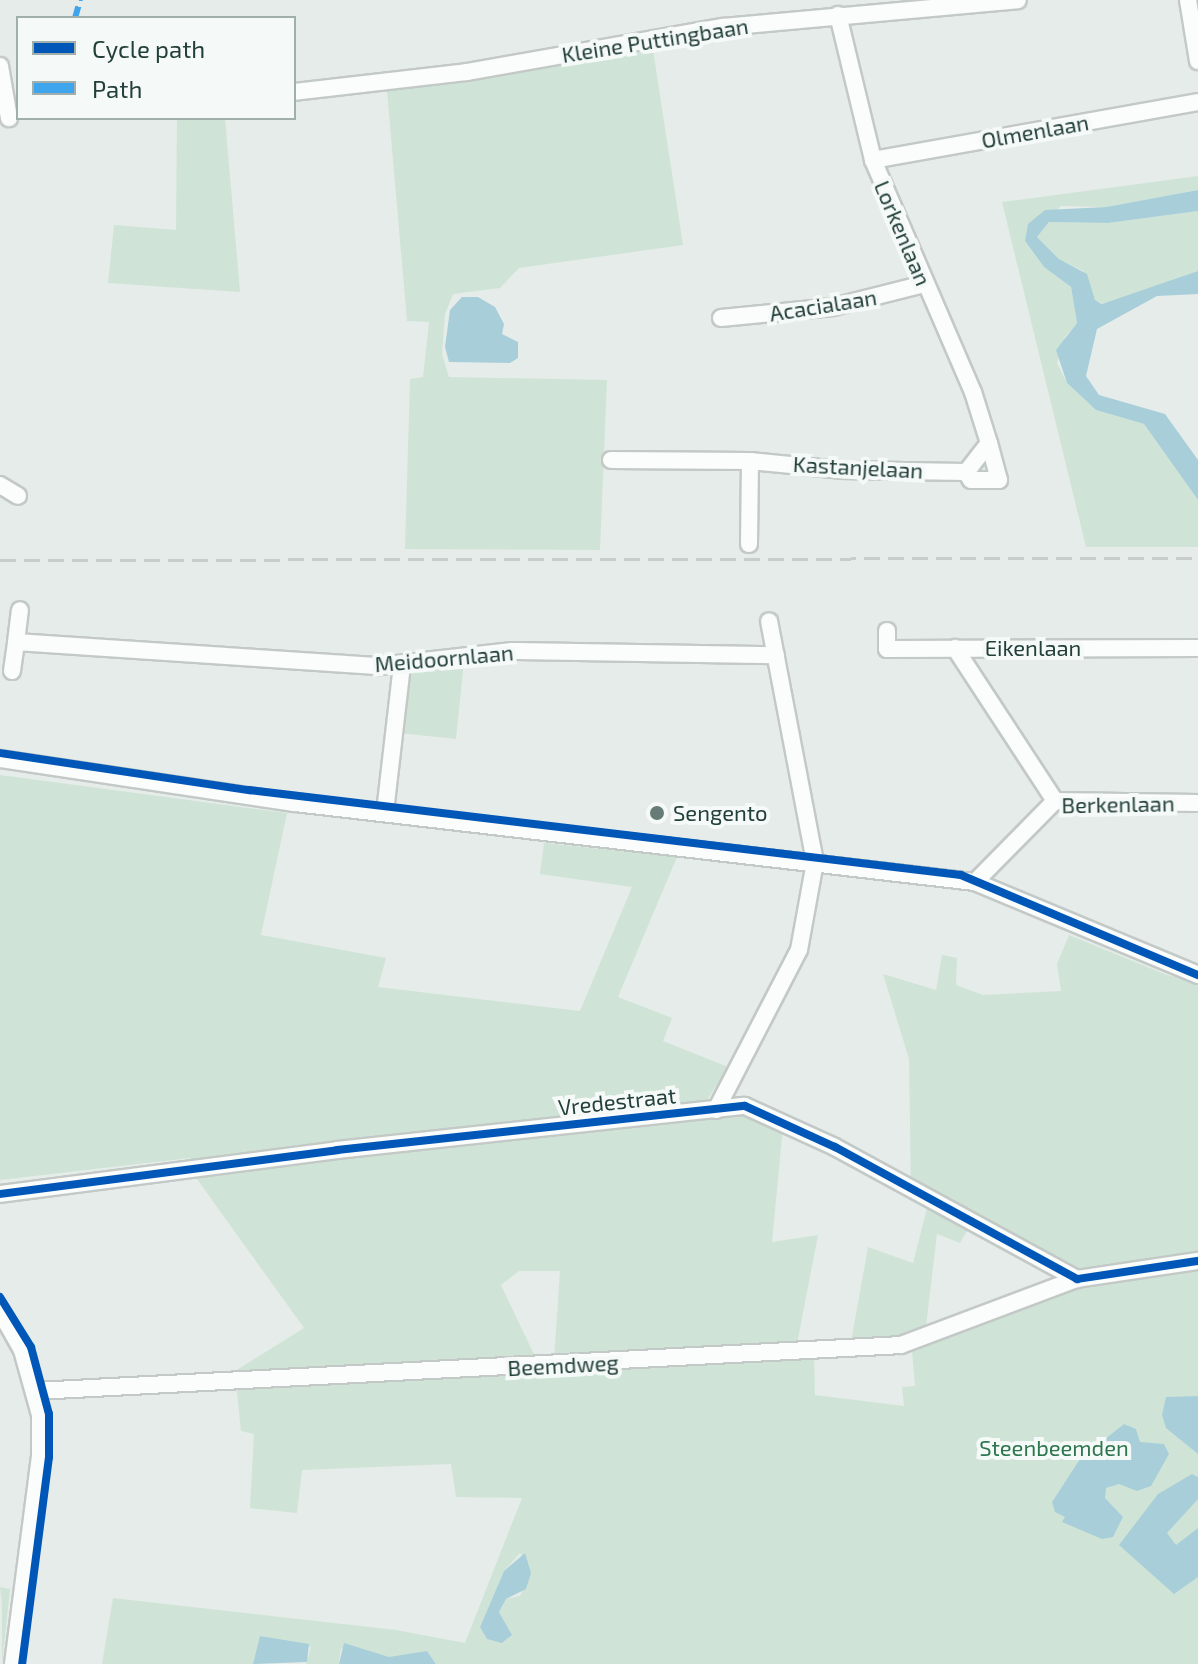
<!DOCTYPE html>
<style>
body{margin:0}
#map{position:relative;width:1198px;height:1664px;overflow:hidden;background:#e6ece9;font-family:"Exo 2",sans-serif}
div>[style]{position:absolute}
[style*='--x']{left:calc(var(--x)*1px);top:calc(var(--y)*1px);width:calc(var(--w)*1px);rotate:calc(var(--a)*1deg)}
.green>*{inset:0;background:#cfe4d7}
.water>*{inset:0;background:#a8cfd9}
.roads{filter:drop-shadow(2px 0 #c3c9c6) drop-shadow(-2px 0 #c3c9c6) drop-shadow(0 2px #c3c9c6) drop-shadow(0 -2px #c3c9c6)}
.minor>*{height:16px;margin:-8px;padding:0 8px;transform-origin:8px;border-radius:8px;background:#fbfcfc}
.rail>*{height:3px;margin-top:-1.5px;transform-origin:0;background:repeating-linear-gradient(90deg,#c8cccb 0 16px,transparent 0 24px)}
.quiet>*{height:6px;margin-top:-3px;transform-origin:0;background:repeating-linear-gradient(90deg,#3ea4ec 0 12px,transparent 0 18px)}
.cycleway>*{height:8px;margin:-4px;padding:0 4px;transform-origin:4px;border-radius:4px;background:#0057b8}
.dots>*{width:22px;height:22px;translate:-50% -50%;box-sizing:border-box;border:4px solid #f5faf8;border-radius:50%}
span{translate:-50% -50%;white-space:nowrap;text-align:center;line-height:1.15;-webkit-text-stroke:8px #f5faf8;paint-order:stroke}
.street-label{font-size:22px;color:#233f3a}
.poi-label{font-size:22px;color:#233f3a}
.left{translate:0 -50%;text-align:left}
.park-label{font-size:22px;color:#2d764e}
.legend{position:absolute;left:16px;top:16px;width:280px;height:104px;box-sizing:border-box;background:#f5faf8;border:2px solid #a1afac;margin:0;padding:10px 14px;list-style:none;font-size:24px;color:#233f3a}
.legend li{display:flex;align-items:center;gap:16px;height:40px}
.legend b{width:40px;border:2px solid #a1afac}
</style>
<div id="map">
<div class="green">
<div style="clip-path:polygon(653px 50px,683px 245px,519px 268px,500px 288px,453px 294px,445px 314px,442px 354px,449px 377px,607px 380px,600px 550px,405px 549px,410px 379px,423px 377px,429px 322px,407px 321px,387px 91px)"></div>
<div style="clip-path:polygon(177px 118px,225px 118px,240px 292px,108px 283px,114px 225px,176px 230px)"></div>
<div style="clip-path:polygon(1198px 176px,1198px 190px,1106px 207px,1061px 206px,1025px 241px,1044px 267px,1071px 287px,1077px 323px,1065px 337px,1057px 363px,1067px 383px,1096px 410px,1144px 424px,1198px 500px,1198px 547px,1086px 547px,1002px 202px)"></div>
<div style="clip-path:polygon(1198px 211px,1198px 271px,1107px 305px,1095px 300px,1083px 271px,1059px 259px,1037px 237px,1049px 222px,1108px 223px)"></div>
<div style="clip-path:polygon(464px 661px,456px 739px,399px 733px,409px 669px)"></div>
<div style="clip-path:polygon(evenodd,0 775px,287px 813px,261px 935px,386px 958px,378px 987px,580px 1011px,632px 887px,540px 874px,544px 843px,677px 857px,618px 997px,672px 1018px,663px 1041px,728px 1067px,705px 1103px,689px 1104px,691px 1119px,754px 1115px,783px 1127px,772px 1242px,818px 1235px,797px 1344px,814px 1357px,815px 1395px,904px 1406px,902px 1387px,915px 1386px,911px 1340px,851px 1342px,868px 1247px,913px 1263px,928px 1204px,911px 1194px,909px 1059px,883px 974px,936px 990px,942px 955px,957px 958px,956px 985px,983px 995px,1061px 991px,1057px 964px,1069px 935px,1167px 975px,1198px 982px,1198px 1664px,436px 1664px,427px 1651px,389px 1658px,341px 1648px,339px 1664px,306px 1664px,311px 1647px,261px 1636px,253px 1664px,102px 1664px,113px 1598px,396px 1630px,465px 1643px,522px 1498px,456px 1497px,451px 1464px,302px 1470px,297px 1513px,250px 1508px,254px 1434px,241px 1431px,235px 1371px,304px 1328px,194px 1175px,190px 1158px,0 1180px,0 775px,969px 1228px,1037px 1269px,1073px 1286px,925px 1335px,937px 1234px,960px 1243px,969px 1228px,0 775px,519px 1271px,560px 1271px,554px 1360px,541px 1369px,501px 1285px,519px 1271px,0 775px,520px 1553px,530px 1570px,520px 1596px,506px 1599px,499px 1612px,511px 1635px,504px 1642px,493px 1640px,480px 1627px,504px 1571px,520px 1553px)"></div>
<div style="clip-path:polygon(0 1587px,10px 1589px,2px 1664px,2px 1604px)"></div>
</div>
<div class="water">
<div style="clip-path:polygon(1198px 190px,1198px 211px,1108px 223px,1049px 222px,1037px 237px,1059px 259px,1087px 274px,1095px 300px,1102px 304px,1198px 271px,1198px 294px,1157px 296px,1097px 329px,1086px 376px,1099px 395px,1165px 414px,1198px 460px,1198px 500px,1144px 424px,1096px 410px,1067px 383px,1056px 350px,1077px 323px,1071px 287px,1044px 267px,1025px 241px,1028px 224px,1045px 210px,1106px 207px)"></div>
<div style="clip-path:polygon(462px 297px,478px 297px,495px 307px,504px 324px,502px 334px,518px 342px,518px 358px,510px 363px,449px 362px,445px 347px,450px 310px)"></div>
<div style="clip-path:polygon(1198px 1396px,1198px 1454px,1166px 1428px,1162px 1415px,1166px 1397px)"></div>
<div style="clip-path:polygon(1124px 1424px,1136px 1429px,1140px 1442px,1164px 1444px,1169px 1454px,1151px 1486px,1137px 1491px,1119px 1484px,1106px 1488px,1105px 1498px,1123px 1517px,1113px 1537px,1102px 1539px,1062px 1522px,1065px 1517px,1055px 1512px,1052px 1502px,1080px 1459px)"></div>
<div style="clip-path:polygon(1192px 1474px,1198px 1477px,1198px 1499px,1167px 1533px,1176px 1545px,1198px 1528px,1198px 1577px,1174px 1594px,1119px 1545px,1158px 1494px)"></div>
<div style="clip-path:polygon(525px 1553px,531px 1573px,526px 1589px,506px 1599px,499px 1612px,512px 1635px,502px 1643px,487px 1639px,480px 1627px,504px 1571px)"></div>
<div style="clip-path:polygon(260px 1636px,309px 1644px,307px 1662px,253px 1664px)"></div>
<div style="clip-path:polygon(344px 1643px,389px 1657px,427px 1651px,436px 1664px,339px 1664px)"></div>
</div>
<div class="roads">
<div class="minor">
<div style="--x:1188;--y:0;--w:62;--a:80.7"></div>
<div style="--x:838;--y:15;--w:149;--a:76.4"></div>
<div style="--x:873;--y:160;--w:253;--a:66.7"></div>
<div style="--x:973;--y:392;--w:53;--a:72.6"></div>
<div style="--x:989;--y:443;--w:37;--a:128"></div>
<div style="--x:0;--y:66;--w:53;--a:80.2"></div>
<div style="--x:294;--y:92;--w:174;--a:-6.6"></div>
<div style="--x:467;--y:72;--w:260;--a:-10"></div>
<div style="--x:723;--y:27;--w:296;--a:-5.2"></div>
<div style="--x:873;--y:160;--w:330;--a:-10.1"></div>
<div style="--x:721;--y:318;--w:113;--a:-5.6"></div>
<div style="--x:833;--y:307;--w:94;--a:-14.2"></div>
<div style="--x:611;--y:460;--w:139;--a:0.4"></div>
<div style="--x:750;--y:461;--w:91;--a:5.6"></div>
<div style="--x:841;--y:470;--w:125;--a:0.9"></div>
<div style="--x:966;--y:472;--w:9;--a:58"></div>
<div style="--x:971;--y:480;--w:28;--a:0"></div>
<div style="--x:999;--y:480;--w:38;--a:-105"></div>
<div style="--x:0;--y:485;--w:21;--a:31"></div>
<div style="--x:749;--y:544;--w:83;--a:-89.3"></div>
<div style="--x:887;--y:631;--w:18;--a:90"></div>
<div style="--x:887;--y:649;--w:311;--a:-0.2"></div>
<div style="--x:16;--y:642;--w:32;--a:-83"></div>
<div style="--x:955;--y:648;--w:183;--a:56.8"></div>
<div style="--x:12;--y:671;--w:29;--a:-82"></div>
<div style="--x:16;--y:642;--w:365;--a:3.8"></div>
<div style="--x:380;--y:666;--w:133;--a:-6.5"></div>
<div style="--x:512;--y:651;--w:264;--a:0.9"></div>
<div style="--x:0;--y:759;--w:298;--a:8.5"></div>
<div style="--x:295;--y:803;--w:685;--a:6.63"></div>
<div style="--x:975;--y:882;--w:242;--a:22.6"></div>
<div style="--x:385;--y:812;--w:148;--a:-83.4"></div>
<div style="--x:975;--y:882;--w:114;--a:-45.4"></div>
<div style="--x:1055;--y:801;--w:143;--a:0.8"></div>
<div style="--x:716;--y:1110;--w:180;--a:-62.6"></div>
<div style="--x:799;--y:950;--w:89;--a:-79.7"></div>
<div style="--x:815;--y:862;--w:245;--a:-100.8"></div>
<div style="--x:0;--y:1194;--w:340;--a:-7.4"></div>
<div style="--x:337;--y:1150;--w:410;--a:-6.2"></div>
<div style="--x:745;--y:1106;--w:99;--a:24.5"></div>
<div style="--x:835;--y:1147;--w:276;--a:28.6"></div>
<div style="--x:1077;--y:1279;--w:122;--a:-8.5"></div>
<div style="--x:0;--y:1311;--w:45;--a:60.6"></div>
<div style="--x:22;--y:1350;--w:67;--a:74.5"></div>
<div style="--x:40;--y:1415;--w:41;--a:90"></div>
<div style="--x:40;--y:1456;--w:210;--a:97.4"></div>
<div style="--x:36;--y:1391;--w:866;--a:-3.04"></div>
<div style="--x:901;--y:1345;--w:188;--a:-20.6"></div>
</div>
</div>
<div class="rail">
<div style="--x:0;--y:560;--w:1198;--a:-0.1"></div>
</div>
<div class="quiet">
<div style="--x:75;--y:18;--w:19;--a:-74"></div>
</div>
<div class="cycleway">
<div style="--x:0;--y:753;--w:252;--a:8.5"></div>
<div style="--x:249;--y:790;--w:717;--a:6.81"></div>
<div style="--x:961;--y:875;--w:257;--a:22.9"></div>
<div style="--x:0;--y:1194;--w:340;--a:-7.4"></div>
<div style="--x:337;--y:1150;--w:410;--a:-6.2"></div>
<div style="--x:745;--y:1106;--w:99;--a:24.5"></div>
<div style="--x:835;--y:1147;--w:276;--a:28.6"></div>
<div style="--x:1077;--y:1279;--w:122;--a:-8.5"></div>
<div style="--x:0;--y:1297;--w:59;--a:58.2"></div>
<div style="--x:31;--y:1347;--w:69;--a:75"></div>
<div style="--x:49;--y:1414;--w:43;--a:90"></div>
<div style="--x:49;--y:1457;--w:209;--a:97.4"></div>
</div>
<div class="dots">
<div style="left:657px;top:813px;background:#677c77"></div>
</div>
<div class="street-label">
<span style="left:655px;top:40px;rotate:-9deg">Kleine Puttingbaan</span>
<span style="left:1035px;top:131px;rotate:-10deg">Olmenlaan</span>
<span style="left:903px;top:233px;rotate:67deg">Lorkenlaan</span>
<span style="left:823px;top:305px;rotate:-9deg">Acacialaan</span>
<span style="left:858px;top:467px;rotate:3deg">Kastanjelaan</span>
<span style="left:1033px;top:648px">Eikenlaan</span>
<span style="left:444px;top:658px;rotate:-5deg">Meidoornlaan</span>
<span style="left:1118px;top:804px;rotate:-1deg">Berkenlaan</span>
<span style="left:617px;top:1101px;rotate:-6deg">Vredestraat</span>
<span style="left:563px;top:1365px;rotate:-3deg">Beemdweg</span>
</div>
<div class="poi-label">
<span class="left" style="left:673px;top:813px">Sengento</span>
</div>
<div class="park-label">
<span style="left:1054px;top:1448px">Steenbeemden</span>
</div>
<ul class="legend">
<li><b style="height:10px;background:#0057b8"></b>Cycle path</li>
<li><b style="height:10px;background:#3ea4ec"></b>Path</li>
</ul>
</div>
